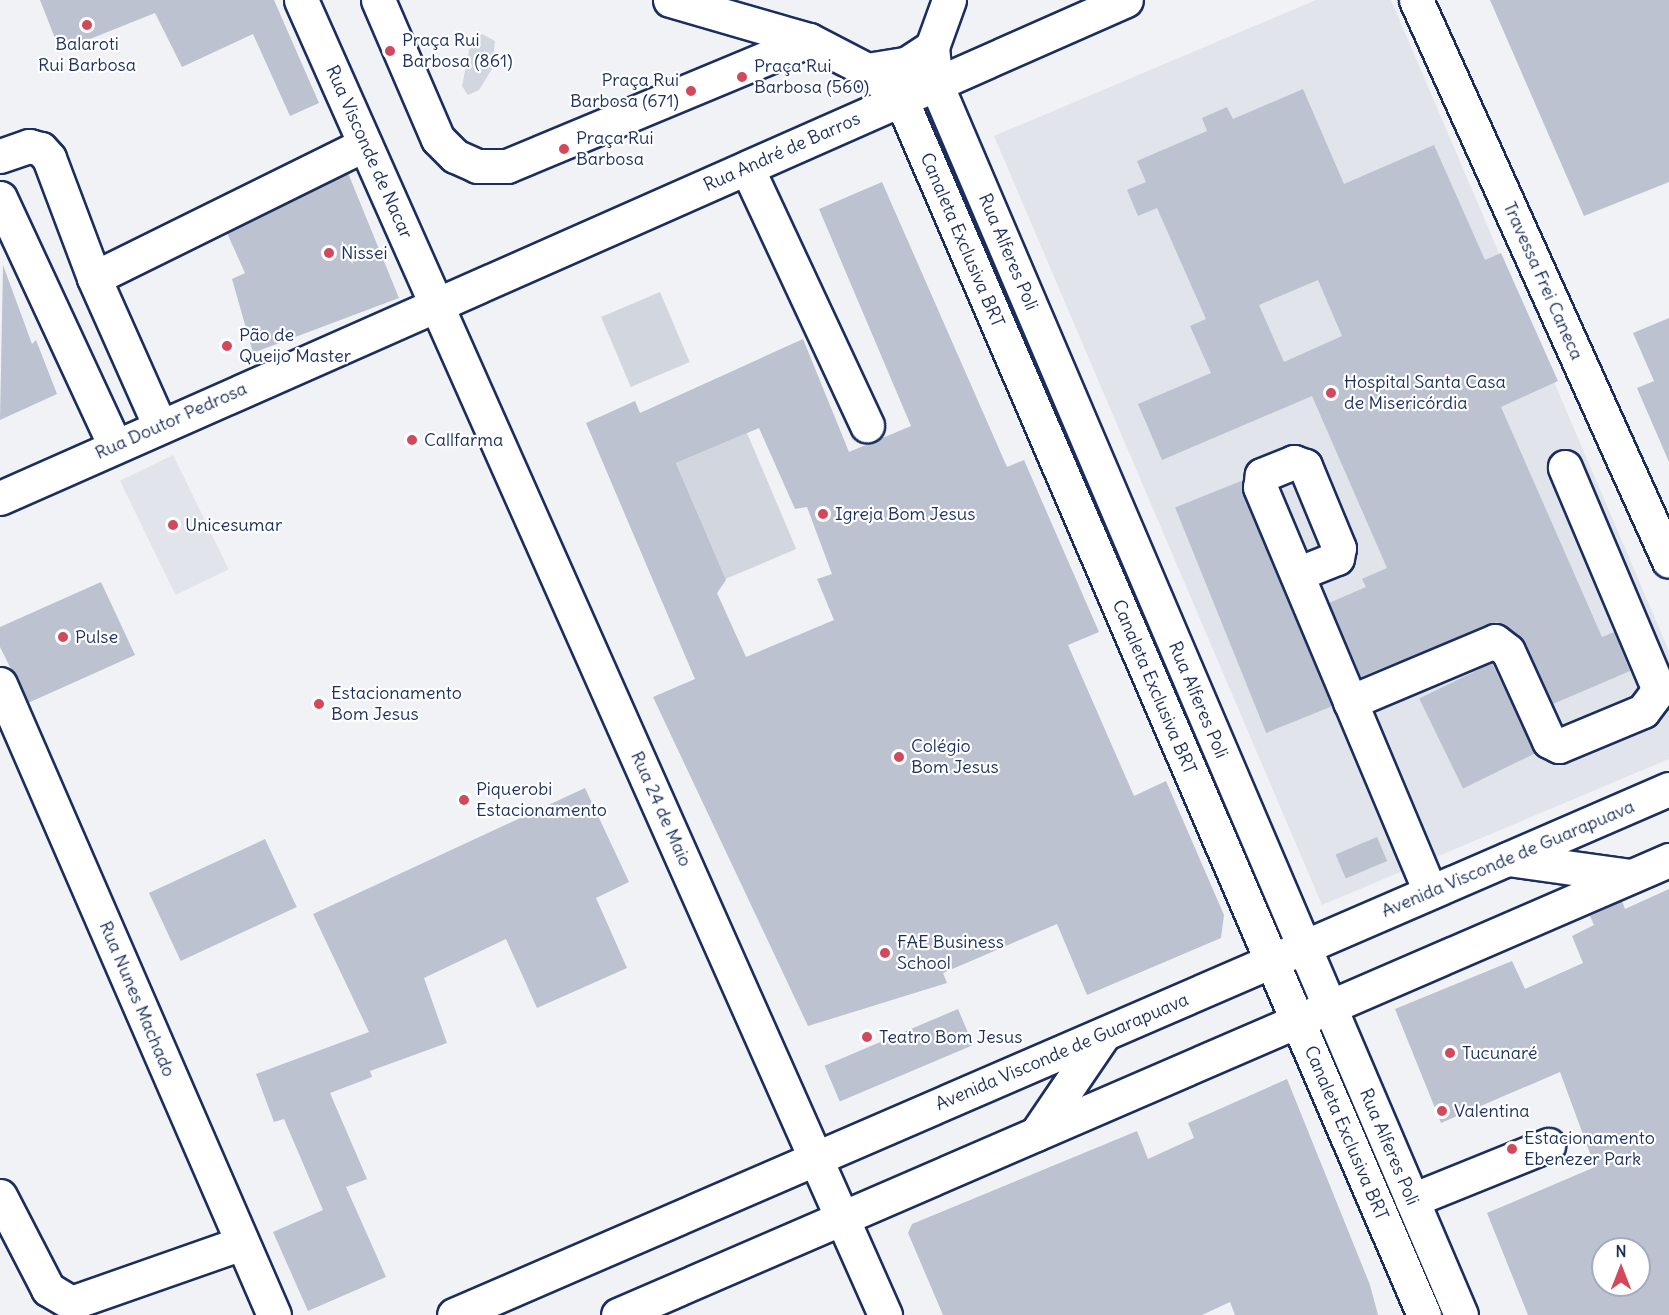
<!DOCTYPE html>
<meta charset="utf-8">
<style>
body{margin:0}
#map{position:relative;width:1669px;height:1315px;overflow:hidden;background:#f1f2f5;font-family:Delius,sans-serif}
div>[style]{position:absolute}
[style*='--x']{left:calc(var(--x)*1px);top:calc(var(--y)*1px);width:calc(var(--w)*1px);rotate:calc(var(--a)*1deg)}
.built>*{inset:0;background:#e1e4ea;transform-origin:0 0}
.green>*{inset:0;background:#d2d6df;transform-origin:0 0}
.building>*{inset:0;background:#bcc2d0;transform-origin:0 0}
.roads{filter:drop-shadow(2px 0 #1b2f5e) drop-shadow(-2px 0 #1b2f5e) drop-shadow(0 2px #1b2f5e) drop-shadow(0 -2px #1b2f5e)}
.minor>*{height:33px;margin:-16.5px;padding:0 16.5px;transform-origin:16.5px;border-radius:16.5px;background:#fff}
.major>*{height:33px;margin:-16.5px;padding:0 16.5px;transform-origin:16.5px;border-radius:16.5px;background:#fff}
.dots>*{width:16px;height:16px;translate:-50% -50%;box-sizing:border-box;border:3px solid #fff;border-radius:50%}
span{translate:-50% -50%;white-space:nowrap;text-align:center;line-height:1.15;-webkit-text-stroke:4.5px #fff;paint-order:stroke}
.poi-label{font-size:18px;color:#1b2f5e}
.left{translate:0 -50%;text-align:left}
.right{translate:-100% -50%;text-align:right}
.street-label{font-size:18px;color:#1b2f5e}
.north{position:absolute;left:1591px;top:1237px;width:60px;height:60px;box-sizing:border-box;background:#fff;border:2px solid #a4acbf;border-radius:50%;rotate:0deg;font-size:16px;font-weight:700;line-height:24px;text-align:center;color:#1b2f5e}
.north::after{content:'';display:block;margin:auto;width:21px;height:27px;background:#d1495b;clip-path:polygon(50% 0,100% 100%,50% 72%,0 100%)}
</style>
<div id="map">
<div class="built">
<div style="clip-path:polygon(1316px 0,1391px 0,1669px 651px,1669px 759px,1322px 905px,994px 136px)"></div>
<div style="left:173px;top:455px;width:127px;height:59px;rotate:64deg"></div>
</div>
<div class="green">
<div style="clip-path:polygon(482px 34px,495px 41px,492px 69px,479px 90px,468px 95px,462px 86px,471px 41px)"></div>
<div style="left:660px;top:292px;width:76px;height:64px;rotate:67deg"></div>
<div style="left:747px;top:433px;width:126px;height:77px;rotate:67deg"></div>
</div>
<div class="building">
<div style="clip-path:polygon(40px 0,274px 0,319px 103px,290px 116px,253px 34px,182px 67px,155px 13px,60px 51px)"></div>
<div style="clip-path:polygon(1490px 0,1669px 0,1669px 182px,1584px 216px)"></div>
<div style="clip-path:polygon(evenodd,1303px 89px,1344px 184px,1434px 145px,1485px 260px,1501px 253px,1558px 381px,1501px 407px,1602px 637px,1614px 632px,1630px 671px,1553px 704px,1525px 643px,1497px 622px,1360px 677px,1329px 603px,1366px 587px,1362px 579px,1387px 568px,1312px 396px,1162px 460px,1138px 404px,1211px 373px,1190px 326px,1206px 319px,1157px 208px,1138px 216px,1127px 190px,1146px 182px,1137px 161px,1207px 131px,1202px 118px,1227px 107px,1233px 119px,1303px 89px,1318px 280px,1342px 336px,1284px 362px,1259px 305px,1318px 280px)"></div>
<div style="clip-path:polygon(348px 173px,399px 298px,253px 353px,232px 279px,245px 273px,227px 233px)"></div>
<div style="clip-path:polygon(evenodd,882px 182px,1007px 467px,1024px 460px,1099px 632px,1068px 645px,1134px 796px,1166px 781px,1224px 915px,1221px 938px,1087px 995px,1057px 924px,943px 973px,947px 983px,808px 1026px,653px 697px,695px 679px,586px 423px,635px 401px,640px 413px,803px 339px,849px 452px,911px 426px,819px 209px,882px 182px,759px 428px,795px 509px,807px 507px,832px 574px,817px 579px,834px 620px,746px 657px,717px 593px,726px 580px,676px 463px,759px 428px)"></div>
<div style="clip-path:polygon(3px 265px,32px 344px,36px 340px,57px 394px,0 420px)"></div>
<div style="clip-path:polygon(1669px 318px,1669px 462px,1637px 388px,1654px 381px,1633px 333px)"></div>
<div style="left:1241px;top:481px;width:243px;height:71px;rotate:68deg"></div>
<div style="clip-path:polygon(101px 582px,135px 655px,28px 703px,0 647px,0 627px)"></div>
<div style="left:1492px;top:663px;width:100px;height:81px;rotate:64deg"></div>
<div style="clip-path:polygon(585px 788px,629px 882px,596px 898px,627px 968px,537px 1008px,506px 939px,424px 978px,447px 1043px,370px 1071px,372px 1077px,330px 1093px,367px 1179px,346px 1187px,386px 1277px,308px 1311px,273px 1232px,323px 1210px,284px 1119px,274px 1122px,256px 1074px,369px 1032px,313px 914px)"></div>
<div style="left:1377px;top:837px;width:26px;height:45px;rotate:67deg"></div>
<div style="left:265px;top:839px;width:75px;height:128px;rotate:65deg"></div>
<div style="clip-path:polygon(evenodd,1669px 889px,1669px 1315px,1528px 1315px,1487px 1213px,1595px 1167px,1560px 1072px,1441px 1123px,1395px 1009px,1512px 961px,1525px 989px,1583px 963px,1572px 936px,1594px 925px,1590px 916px,1622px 901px,1625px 909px,1669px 889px,1603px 1249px,1639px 1249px,1639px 1285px,1603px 1285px,1603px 1249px)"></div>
<div style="left:958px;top:1009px;width:39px;height:145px;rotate:67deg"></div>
<div style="clip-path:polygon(1287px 1079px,1370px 1285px,1378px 1315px,1235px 1315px,1230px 1302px,1202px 1315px,943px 1315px,908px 1233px,912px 1224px,1137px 1131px,1148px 1159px,1194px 1138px,1188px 1123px)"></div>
</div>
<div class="roads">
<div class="minor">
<div style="--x:301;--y:0;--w:1439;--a:66.05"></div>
<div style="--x:378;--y:0;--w:151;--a:66.7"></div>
<div style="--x:438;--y:139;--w:24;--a:45"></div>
<div style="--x:455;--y:156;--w:24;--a:24"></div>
<div style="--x:477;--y:166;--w:30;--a:0"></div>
<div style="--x:507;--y:166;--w:327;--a:-22.6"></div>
<div style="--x:670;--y:0;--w:145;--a:16.1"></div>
<div style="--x:809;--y:40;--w:65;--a:27.3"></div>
<div style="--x:867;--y:70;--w:45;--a:40.5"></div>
<div style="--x:901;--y:99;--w:1324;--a:66.73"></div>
<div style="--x:949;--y:0;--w:50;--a:109.9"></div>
<div style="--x:932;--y:47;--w:37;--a:84"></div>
<div style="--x:936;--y:84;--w:1338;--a:66.9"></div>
<div style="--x:1416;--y:0;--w:615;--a:65.73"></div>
<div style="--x:867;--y:70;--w:39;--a:-9"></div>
<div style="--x:906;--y:64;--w:31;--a:-33"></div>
<div style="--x:0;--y:156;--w:31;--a:-19"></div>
<div style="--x:29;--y:146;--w:12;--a:14"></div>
<div style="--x:41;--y:149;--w:12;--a:48"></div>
<div style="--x:49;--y:158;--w:128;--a:69.4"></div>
<div style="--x:94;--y:278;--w:302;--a:-26.3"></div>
<div style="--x:747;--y:168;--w:284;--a:65"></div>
<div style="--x:0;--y:198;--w:273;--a:65.1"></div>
<div style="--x:94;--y:278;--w:162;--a:66"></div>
<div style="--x:1297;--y:574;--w:43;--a:-21.8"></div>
<div style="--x:1337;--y:558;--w:10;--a:-79"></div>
<div style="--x:1339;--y:548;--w:89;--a:-112.5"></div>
<div style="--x:1305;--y:466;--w:12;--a:-160"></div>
<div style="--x:1294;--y:462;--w:35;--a:158"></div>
<div style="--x:1262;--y:475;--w:12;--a:99"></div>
<div style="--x:1260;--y:487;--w:439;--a:67.2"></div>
<div style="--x:0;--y:684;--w:688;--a:66.53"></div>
<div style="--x:1350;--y:702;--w:157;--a:-22.8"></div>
<div style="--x:1495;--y:641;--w:16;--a:38"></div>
<div style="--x:1508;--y:651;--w:99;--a:65.5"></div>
<div style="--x:1549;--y:741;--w:11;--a:27"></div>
<div style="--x:1559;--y:746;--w:91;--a:-22.6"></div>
<div style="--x:1643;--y:711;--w:26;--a:-53"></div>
<div style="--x:1659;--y:690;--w:242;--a:-112.9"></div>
<div style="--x:0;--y:1196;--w:105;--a:62.7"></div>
<div style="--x:48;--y:1289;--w:27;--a:31"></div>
<div style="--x:71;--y:1303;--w:181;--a:-19.3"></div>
<div style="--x:1412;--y:1200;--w:147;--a:-22"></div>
</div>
<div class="major">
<div style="--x:0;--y:498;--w:1231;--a:-23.86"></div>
<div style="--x:1508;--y:859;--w:124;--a:7.9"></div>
<div style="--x:1036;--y:1134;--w:121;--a:-55.8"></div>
<div style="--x:454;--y:1315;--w:1324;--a:-23.41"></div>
<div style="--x:618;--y:1315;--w:1145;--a:-23.41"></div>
</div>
</div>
<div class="dots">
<div style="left:87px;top:25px;background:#d1495b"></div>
<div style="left:390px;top:51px;background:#d1495b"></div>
<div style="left:742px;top:77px;background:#d1495b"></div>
<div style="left:691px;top:91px;background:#d1495b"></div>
<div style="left:564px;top:149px;background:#d1495b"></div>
<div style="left:329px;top:253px;background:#d1495b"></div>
<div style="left:227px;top:346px;background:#d1495b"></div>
<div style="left:1331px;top:393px;background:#d1495b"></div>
<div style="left:412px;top:440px;background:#d1495b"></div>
<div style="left:823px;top:514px;background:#d1495b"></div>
<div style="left:173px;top:525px;background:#d1495b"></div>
<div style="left:63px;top:637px;background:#d1495b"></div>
<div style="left:319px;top:704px;background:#d1495b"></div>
<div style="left:899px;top:757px;background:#d1495b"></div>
<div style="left:464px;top:800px;background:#d1495b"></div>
<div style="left:885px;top:953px;background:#d1495b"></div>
<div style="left:867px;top:1037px;background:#d1495b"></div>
<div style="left:1450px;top:1053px;background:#d1495b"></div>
<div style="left:1442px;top:1111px;background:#d1495b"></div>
<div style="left:1512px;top:1149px;background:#d1495b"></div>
</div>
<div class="poi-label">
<span class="left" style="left:402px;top:51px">Praça Rui<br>Barbosa (861)</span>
<span style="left:87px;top:55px">Balaroti<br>Rui Barbosa</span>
<span class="left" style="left:754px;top:77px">Praça Rui<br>Barbosa (560)</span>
<span class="right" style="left:679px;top:91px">Praça Rui<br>Barbosa (671)</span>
<span class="left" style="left:576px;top:149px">Praça Rui<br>Barbosa</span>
<span class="left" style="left:341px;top:253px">Nissei</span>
<span class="left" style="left:239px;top:346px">Pão de<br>Queijo Master</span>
<span class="left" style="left:1344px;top:393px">Hospital Santa Casa<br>de Misericórdia</span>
<span class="left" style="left:424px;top:440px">Callfarma</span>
<span class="left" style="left:835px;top:514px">Igreja Bom Jesus</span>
<span class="left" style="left:185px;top:525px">Unicesumar</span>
<span class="left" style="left:75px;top:637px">Pulse</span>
<span class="left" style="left:331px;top:704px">Estacionamento<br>Bom Jesus</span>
<span class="left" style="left:911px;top:757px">Colégio<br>Bom Jesus</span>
<span class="left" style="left:476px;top:800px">Piquerobi<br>Estacionamento</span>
<span class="left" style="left:897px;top:953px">FAE Business<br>School</span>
<span class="left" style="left:879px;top:1037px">Teatro Bom Jesus</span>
<span class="left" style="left:1462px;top:1053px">Tucunaré</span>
<span class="left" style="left:1454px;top:1111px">Valentina</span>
<span class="left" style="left:1524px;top:1149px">Estacionamento<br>Ebenezer Park</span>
</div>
<div class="street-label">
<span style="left:369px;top:152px;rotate:66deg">Rua Visconde de Nacar</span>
<span style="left:782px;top:152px;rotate:-24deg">Rua André de Barros</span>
<span style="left:962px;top:240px;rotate:67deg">Canaleta Exclusiva BRT</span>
<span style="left:1008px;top:252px;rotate:67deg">Rua Alferes Poli</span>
<span style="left:1543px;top:281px;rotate:66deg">Travessa Frei Caneca</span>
<span style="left:171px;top:421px;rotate:-24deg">Rua Doutor Pedrosa</span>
<span style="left:1154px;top:687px;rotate:67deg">Canaleta Exclusiva BRT</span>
<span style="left:1198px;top:700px;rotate:67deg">Rua Alferes Poli</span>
<span style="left:661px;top:809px;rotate:66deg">Rua 24 de Maio</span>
<span style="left:1508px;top:859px;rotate:-23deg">Avenida Visconde de Guarapuava</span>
<span style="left:137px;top:999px;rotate:67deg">Rua Nunes Machado</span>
<span style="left:1062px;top:1052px;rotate:-23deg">Avenida Visconde de Guarapuava</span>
<span style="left:1346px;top:1133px;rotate:67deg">Canaleta Exclusiva BRT</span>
<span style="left:1389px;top:1147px;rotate:67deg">Rua Alferes Poli</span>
</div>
<div class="north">N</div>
</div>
